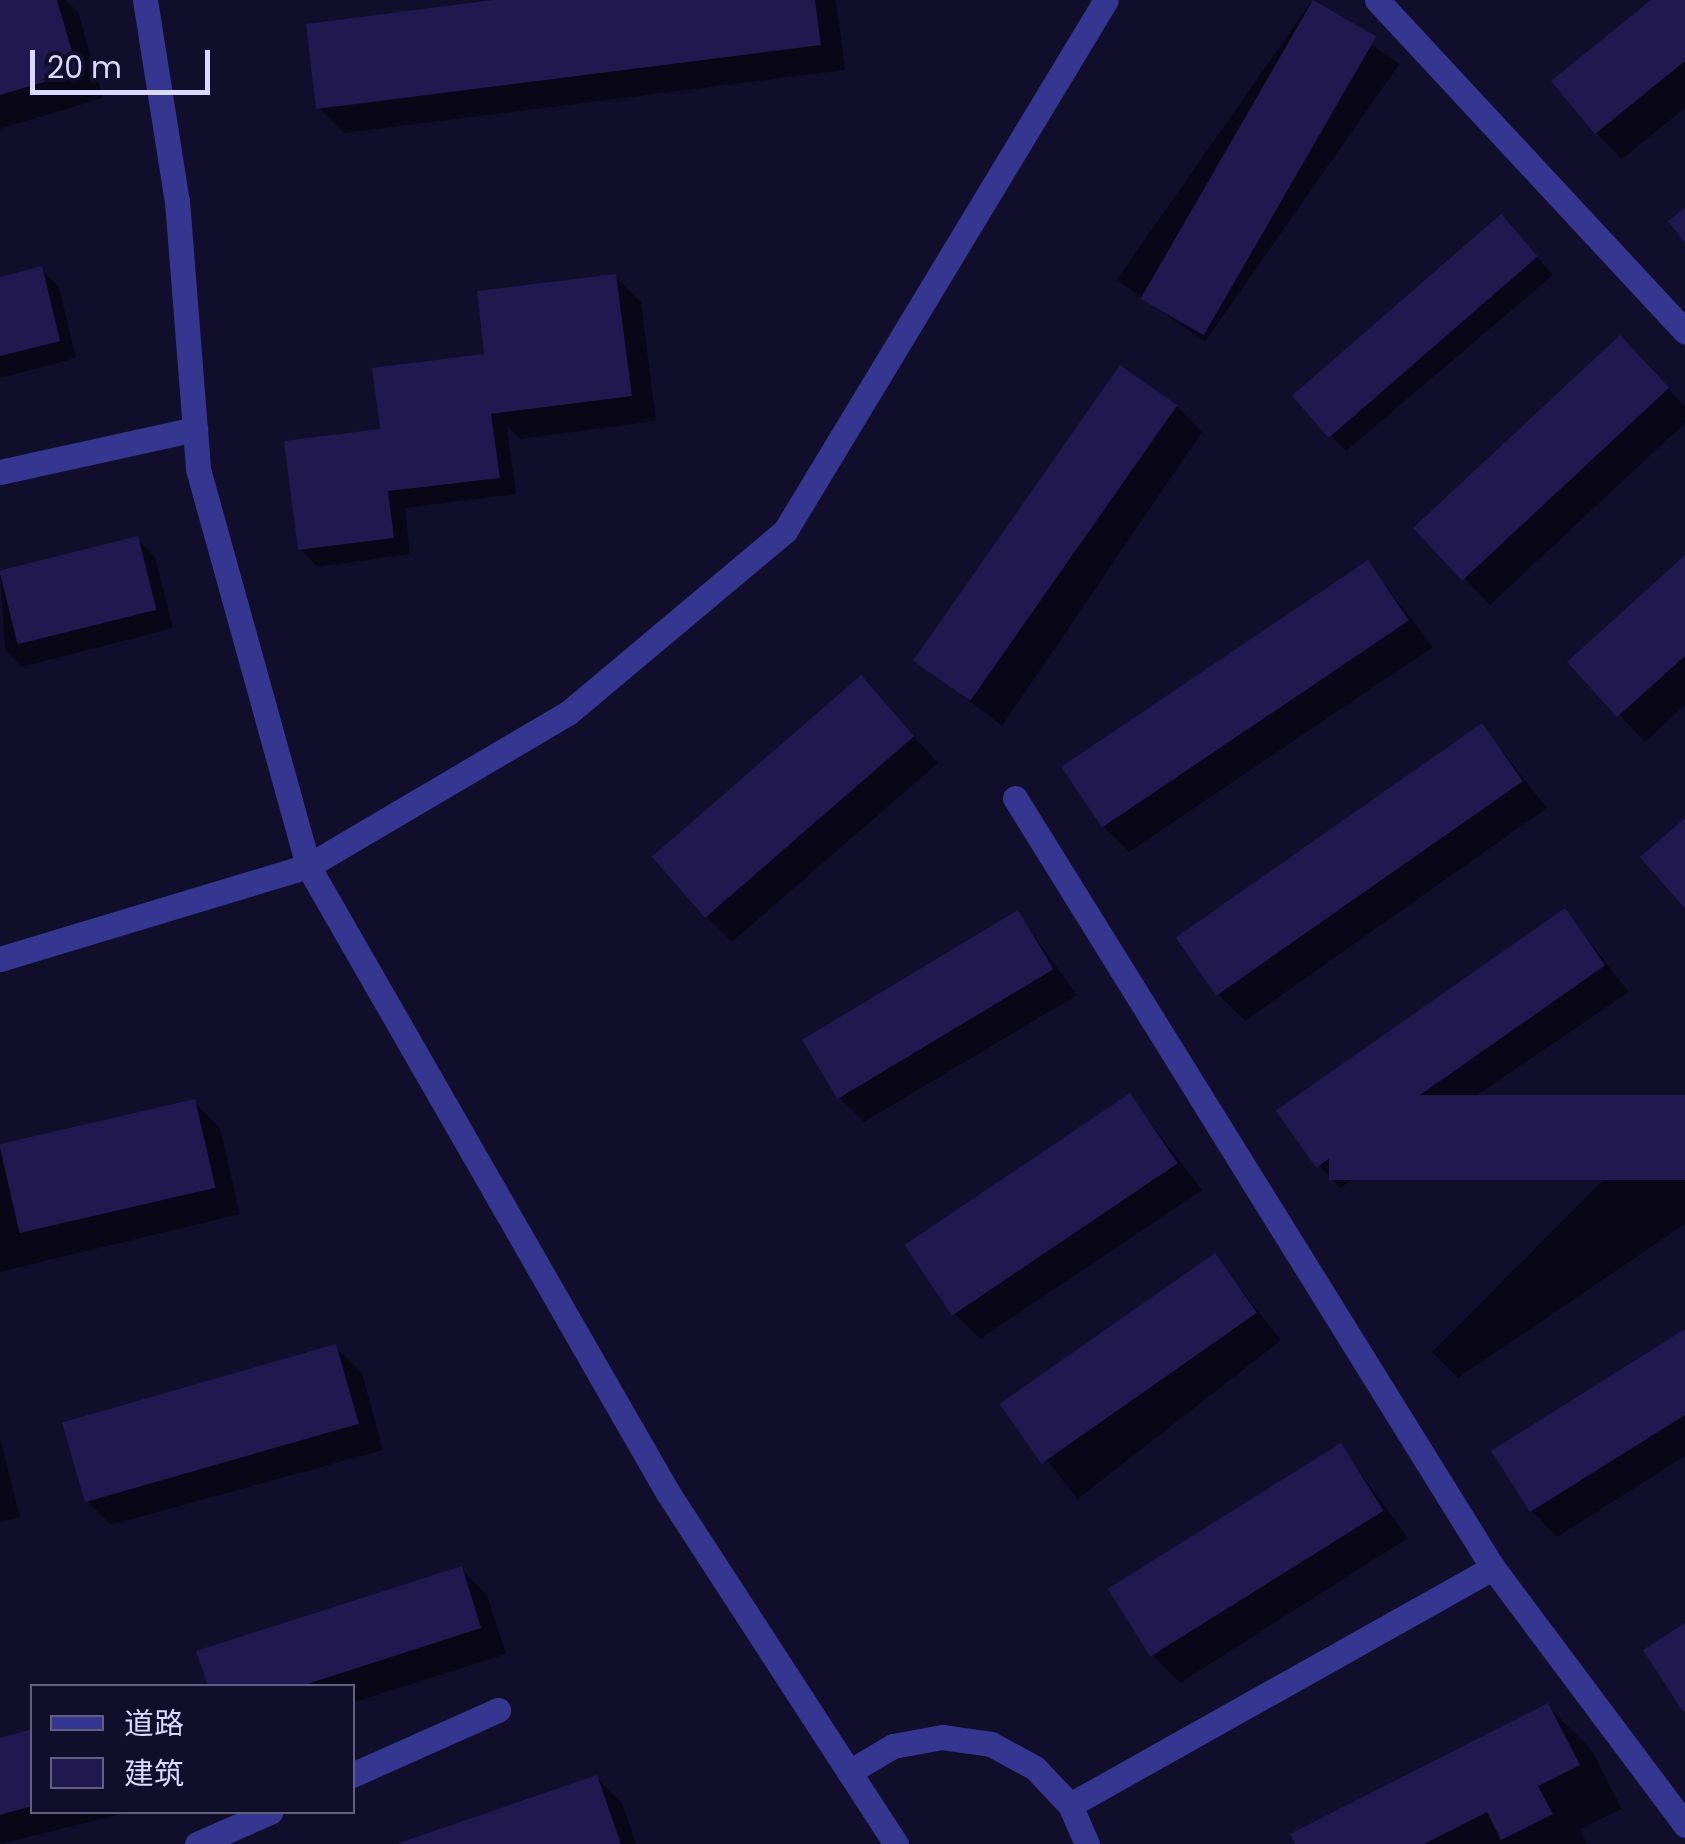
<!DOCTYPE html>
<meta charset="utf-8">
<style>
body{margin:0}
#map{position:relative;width:1685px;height:1844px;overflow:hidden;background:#110e2c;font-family:Poppins,"Noto Sans SC",sans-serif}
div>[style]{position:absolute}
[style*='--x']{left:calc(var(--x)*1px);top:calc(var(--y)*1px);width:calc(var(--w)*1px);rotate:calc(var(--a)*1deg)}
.shadow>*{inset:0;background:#0007;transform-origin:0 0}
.building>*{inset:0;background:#20184f;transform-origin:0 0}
.minor>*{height:25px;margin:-12.5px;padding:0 12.5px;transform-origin:12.5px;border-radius:12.5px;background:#343690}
.tertiary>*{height:25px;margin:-12.5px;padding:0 12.5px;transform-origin:12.5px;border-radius:12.5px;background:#343690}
span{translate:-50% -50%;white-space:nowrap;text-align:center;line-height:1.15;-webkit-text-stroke:9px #110e2c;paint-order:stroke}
.legend{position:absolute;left:30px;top:1684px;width:325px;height:130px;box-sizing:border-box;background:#110e2c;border:2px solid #625f80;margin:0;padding:12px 18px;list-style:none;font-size:30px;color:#dbd9ff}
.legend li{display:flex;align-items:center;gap:20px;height:50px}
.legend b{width:50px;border:2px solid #625f80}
.scale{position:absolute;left:30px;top:50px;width:180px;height:45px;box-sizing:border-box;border:5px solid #dbd9ff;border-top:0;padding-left:12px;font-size:30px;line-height:35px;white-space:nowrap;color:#dbd9ff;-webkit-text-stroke:8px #110e2c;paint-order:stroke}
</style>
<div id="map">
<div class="shadow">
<div style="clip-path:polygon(65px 0,78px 12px,103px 98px,0 129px,0 2px)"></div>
<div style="clip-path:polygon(512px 0,836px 0,845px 70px,344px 133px,318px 107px)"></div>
<div style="clip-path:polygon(1655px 0,1685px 0,1685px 108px,1622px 159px,1596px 133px)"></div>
<div style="left:1311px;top:2px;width:108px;height:339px;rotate:35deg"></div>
<div style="clip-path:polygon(1519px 235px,1553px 275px,1346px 451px,1328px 433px)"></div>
<div style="clip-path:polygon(41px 269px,59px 287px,76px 358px,0 378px,0 280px)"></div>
<div style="clip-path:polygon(615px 276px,641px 302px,656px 421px,520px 439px,507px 426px,516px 494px,405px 508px,410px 554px,318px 567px,300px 549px,383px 431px)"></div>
<div style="clip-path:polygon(1645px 364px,1685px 406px,1685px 423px,1490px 605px,1416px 528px)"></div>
<div style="clip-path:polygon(1177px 406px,1202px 432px,1002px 726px,920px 663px)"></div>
<div style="clip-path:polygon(137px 539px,155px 557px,173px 628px,22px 667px,5px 650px,0 575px)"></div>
<div style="clip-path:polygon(1685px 559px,1685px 705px,1645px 742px,1570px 662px)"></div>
<div style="clip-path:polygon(1368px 563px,1433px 647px,1129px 852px,1103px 826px)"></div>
<div style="clip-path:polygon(861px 678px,938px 763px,732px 942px,706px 916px)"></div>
<div style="clip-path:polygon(1482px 726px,1547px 808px,1245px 1021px,1219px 995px)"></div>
<div style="clip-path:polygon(1565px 911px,1629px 992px,1340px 1188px,1315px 1162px)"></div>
<div style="clip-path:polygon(1018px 913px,1077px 995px,864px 1122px,838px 1096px)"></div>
<div style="clip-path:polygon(1130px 1096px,1202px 1190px,980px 1339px,955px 1314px)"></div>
<div style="clip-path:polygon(1685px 1098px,1685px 1224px,1458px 1378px,1432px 1352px)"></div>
<div style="clip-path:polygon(194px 1102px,220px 1128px,240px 1214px,0 1272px,0 1148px)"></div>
<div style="left:1215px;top:1256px;width:107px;height:258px;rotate:52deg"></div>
<div style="clip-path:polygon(1685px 1332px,1685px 1456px,1557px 1537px,1532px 1511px)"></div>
<div style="clip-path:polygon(336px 1347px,362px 1373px,383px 1450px,111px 1525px,85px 1499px)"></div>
<div style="clip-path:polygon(0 1437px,20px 1517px,0 1521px)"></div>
<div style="clip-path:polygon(1341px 1446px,1408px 1538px,1180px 1683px,1154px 1657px)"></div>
<div style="clip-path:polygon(461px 1569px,487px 1595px,506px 1654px,352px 1703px,352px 1686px,211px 1686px,200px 1653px)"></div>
<div style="clip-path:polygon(1548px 1706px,1591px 1749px,1622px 1809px,1580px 1829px,1587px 1844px,1298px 1844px)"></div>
<div style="clip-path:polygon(32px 1731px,32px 1812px,131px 1812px,0 1844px,0 1740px)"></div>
<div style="clip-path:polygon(596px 1777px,622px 1803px,636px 1844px,405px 1844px)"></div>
</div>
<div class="building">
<div style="clip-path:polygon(0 0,57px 0,78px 72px,0 95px)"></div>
<div style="clip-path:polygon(493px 0,815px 0,821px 45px,316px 109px,306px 24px)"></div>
<div style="left:1313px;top:0;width:73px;height:345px;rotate:30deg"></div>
<div style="clip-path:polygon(1651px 0,1685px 0,1685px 61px,1595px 134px,1551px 81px)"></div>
<div style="clip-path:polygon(1685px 208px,1685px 243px,1668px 221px)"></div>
<div style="left:1501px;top:214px;width:56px;height:277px;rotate:49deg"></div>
<div style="clip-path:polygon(42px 266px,60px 341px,0 356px,0 277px)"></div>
<div style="clip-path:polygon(616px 274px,632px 396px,491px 414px,500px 478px,388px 491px,394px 538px,298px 550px,284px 441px,380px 429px,372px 368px,484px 354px,477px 291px)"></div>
<div style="left:1620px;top:335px;width:72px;height:283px;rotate:47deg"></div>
<div style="left:1120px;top:365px;width:70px;height:361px;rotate:35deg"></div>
<div style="left:138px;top:536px;width:76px;height:143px;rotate:76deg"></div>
<div style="clip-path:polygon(1685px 555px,1685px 656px,1617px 717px,1567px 662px)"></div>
<div style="left:1368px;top:560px;width:73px;height:370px;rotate:56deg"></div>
<div style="left:861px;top:675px;width:81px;height:277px;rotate:49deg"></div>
<div style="left:1482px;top:723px;width:71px;height:374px;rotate:55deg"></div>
<div style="clip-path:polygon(1685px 818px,1685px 909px,1640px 857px)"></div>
<div style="left:1565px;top:908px;width:70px;height:353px;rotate:55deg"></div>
<div style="left:1018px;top:910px;width:69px;height:252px;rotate:59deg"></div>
<div style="left:1130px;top:1093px;width:85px;height:272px;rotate:56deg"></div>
<div style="left:1685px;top:1095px;width:85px;height:356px;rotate:90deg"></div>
<div style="left:195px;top:1099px;width:91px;height:201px;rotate:77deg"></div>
<div style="left:1215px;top:1253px;width:73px;height:263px;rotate:55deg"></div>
<div style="clip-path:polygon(1685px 1329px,1685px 1415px,1530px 1512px,1491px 1451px)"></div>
<div style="left:336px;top:1344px;width:83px;height:285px;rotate:74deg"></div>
<div style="left:1341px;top:1443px;width:80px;height:275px;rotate:58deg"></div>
<div style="clip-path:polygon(462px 1566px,481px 1628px,301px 1686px,208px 1686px,196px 1651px)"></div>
<div style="clip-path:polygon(1685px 1623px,1685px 1710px,1683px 1712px,1643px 1650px)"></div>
<div style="clip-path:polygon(1548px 1703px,1580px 1765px,1538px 1786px,1553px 1814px,1501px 1840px,1487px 1812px,1424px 1844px,1295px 1844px,1290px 1834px)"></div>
<div style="clip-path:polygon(32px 1729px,32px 1806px,0 1815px,0 1738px)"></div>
<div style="clip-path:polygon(597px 1775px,621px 1844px,400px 1844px,399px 1843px)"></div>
</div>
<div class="minor">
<div style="--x:145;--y:0;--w:204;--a:81"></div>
<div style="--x:177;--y:201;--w:269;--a:85.5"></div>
<div style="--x:198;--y:469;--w:412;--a:74.5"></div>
<div style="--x:1377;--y:0;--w:453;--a:47.1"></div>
<div style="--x:0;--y:472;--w:200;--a:-12.4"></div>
<div style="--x:1015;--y:798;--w:906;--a:58.17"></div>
<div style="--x:1493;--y:1568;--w:321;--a:53.2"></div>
<div style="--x:849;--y:1772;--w:51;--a:-30.6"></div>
<div style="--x:893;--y:1746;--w:50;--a:-10.4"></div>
<div style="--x:942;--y:1737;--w:49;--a:8.1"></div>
<div style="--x:991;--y:1744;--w:50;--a:28.6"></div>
<div style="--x:1035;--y:1768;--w:51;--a:46.6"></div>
<div style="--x:1070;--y:1805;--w:43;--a:66.4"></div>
<div style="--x:352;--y:1775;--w:160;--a:-24"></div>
<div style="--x:1070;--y:1805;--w:485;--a:-29.3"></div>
<div style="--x:197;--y:1844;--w:80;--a:-23.7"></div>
</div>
<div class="tertiary">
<div style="--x:308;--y:866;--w:723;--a:60.14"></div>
<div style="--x:668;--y:1493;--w:419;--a:57"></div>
<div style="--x:0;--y:959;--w:322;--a:-16.8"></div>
<div style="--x:308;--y:866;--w:302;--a:-30.5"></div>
<div style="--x:568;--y:713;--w:283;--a:-40"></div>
<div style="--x:785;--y:531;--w:620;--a:-58.85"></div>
</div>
<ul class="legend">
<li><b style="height:12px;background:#343690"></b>道路</li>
<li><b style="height:28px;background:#20184f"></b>建筑</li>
</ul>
<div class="scale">20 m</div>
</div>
